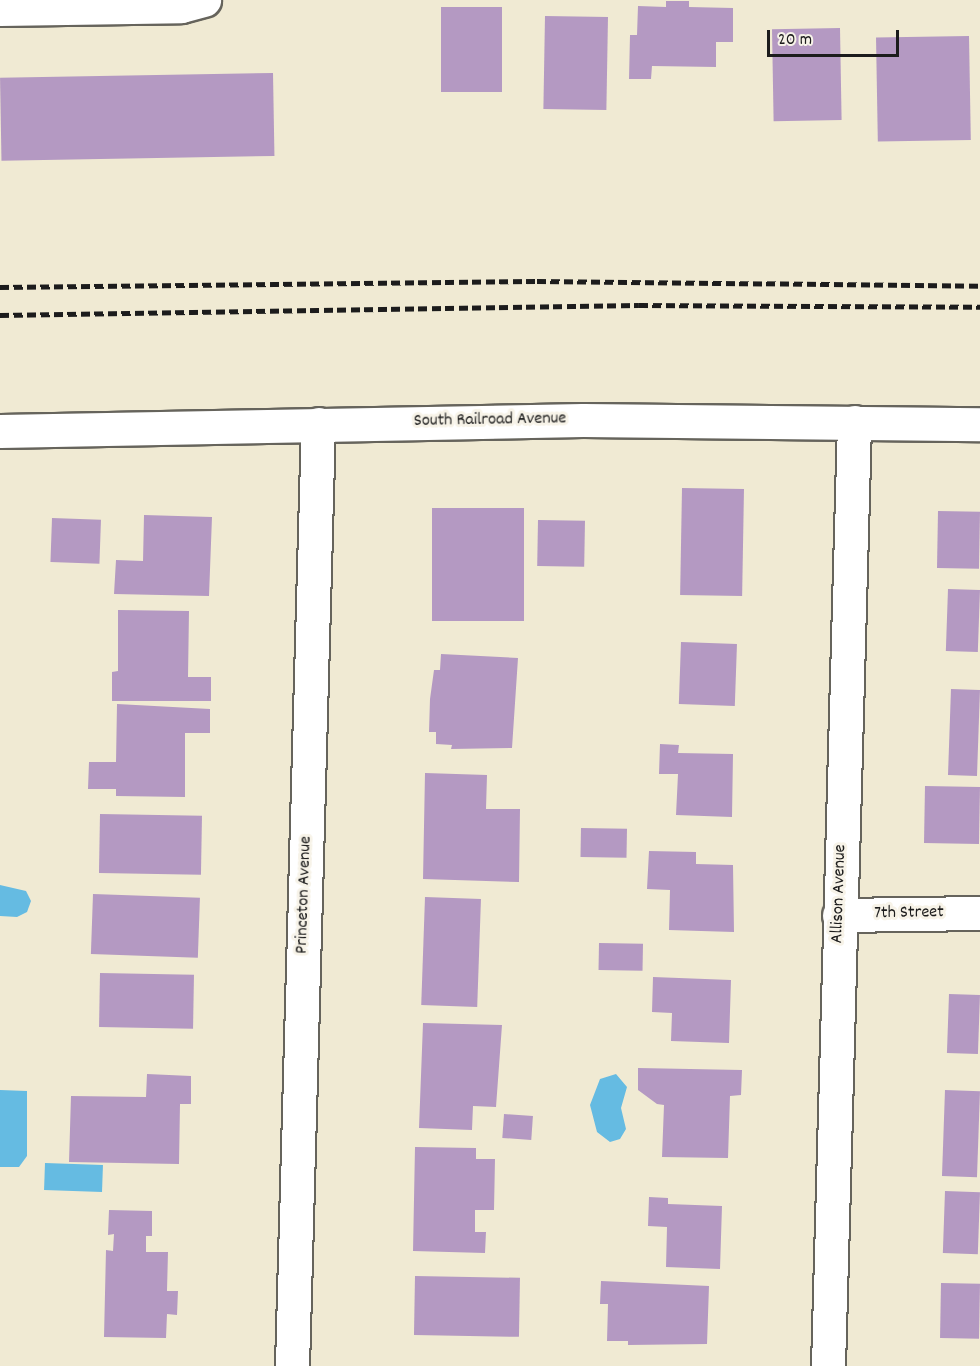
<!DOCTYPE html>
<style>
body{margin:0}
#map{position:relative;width:980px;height:1366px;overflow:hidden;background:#f0ead3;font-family:Dekko,sans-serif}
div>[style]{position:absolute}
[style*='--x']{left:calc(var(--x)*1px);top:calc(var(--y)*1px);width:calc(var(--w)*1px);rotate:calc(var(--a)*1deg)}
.water>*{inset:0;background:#65bbe2;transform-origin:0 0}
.building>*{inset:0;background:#b499c2;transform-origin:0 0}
.roads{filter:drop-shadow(2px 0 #66645c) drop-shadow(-2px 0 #66645c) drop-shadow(0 2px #66645c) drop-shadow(0 -2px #66645c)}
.minor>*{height:33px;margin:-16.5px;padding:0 16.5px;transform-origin:16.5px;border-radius:16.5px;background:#fff}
.rail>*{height:4.5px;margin-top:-2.25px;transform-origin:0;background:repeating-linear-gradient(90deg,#1c1c1c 0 9px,transparent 0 13.5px)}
span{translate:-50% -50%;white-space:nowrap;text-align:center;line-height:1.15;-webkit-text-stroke:6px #f7f3e8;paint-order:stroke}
.street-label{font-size:18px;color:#1c1c1c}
.scale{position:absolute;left:767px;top:30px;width:132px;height:27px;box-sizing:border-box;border:3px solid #1c1c1c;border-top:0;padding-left:8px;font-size:18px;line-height:21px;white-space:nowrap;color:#1c1c1c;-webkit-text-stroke:4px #f7f3e8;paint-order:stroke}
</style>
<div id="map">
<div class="water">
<div style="clip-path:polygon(0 885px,26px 891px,31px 901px,27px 912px,17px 917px,0 916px)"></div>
<div style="clip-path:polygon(616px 1074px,627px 1087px,621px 1108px,626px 1129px,620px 1139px,610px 1142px,597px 1132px,590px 1105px,600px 1079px)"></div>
<div style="clip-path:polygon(0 1090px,27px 1091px,27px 1156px,19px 1167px,0 1167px)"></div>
<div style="left:45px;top:1163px;width:58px;height:27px;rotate:2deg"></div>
</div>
<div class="building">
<div style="clip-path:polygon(666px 1px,689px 1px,689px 7px,733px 8px,733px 42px,716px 42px,716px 67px,652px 66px,651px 79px,629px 79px,630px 35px,637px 35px,638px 6px,666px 7px)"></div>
<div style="left:441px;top:7px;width:61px;height:85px"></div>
<div style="left:545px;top:16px;width:63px;height:93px;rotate:1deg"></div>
<div style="left:840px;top:28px;width:92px;height:68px;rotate:89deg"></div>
<div style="left:969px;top:36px;width:104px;height:93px;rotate:89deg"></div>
<div style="left:273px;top:73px;width:83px;height:273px;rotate:89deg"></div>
<div style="left:682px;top:488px;width:62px;height:107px;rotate:1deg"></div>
<div style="left:432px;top:508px;width:92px;height:113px"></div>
<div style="left:938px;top:511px;width:42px;height:57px;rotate:1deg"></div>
<div style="clip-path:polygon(144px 515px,212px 517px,209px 596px,114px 594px,116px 560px,143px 561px)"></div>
<div style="left:52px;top:518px;width:49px;height:44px;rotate:2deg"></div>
<div style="left:538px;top:520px;width:47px;height:46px;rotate:1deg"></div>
<div style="left:948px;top:589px;width:32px;height:62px;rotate:2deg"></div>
<div style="clip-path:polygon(118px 610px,189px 611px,188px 677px,211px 677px,211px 701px,112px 701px,112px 672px,118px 671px)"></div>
<div style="left:681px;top:642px;width:56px;height:62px;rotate:2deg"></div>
<div style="clip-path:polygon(441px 654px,518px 658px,512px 748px,451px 749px,452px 745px,436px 744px,436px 732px,429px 732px,430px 699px,434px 670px,440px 670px)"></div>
<div style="left:951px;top:689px;width:29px;height:86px;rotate:2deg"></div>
<div style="clip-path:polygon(117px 704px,210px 709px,210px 733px,185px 733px,185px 797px,116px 796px,116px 789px,88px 789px,89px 762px,116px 762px)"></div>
<div style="clip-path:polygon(660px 744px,679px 745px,678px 753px,733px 754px,732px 817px,676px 815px,678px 774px,659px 774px)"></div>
<div style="clip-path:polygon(425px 773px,487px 775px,486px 809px,520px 809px,519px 882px,423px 879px)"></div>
<div style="left:925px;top:786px;width:55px;height:57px;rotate:1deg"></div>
<div style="left:100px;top:814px;width:102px;height:59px;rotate:1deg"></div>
<div style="left:581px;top:828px;width:46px;height:29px;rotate:1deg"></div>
<div style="clip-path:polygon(649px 851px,696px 852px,696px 864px,733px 865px,734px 932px,669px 930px,670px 890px,647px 889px)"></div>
<div style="left:93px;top:894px;width:107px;height:60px;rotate:2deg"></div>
<div style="left:425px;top:897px;width:56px;height:108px;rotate:2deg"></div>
<div style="left:599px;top:943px;width:44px;height:27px;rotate:1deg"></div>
<div style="left:100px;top:973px;width:94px;height:54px;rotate:1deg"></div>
<div style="clip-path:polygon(653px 977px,731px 980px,729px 1043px,671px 1041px,672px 1013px,652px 1012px)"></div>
<div style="left:949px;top:994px;width:31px;height:59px;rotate:2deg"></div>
<div style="clip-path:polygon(423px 1023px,502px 1025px,496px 1107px,473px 1106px,472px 1130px,419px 1128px)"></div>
<div style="clip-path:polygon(638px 1068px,742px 1070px,741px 1095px,730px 1096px,728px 1158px,662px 1157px,664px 1105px,657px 1104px,638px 1090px)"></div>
<div style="clip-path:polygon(147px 1074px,191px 1076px,191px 1104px,180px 1104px,179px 1164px,69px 1162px,71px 1096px,146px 1097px)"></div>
<div style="left:945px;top:1090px;width:35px;height:86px;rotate:2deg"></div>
<div style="left:504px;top:1114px;width:29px;height:24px;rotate:4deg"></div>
<div style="clip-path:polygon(415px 1147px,476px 1148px,476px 1159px,495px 1159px,494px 1210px,475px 1210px,475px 1232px,486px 1232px,485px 1253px,413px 1251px)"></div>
<div style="left:945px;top:1191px;width:35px;height:62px;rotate:2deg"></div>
<div style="clip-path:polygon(649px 1197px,668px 1198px,668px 1204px,722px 1206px,720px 1269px,666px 1267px,667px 1227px,648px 1226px)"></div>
<div style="clip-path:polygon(109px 1210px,152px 1211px,152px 1236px,146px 1236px,146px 1252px,168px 1252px,167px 1291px,178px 1291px,177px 1315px,167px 1314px,166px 1338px,104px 1337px,106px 1250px,113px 1251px,114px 1234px,108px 1235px)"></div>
<div style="left:415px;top:1276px;width:105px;height:59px;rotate:1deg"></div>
<div style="clip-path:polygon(601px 1281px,709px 1286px,707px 1344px,628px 1345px,628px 1341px,607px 1341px,608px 1304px,600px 1304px)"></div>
<div style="left:941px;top:1283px;width:39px;height:55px;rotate:1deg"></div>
</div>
<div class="roads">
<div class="minor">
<div style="--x:0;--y:9;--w:181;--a:-0.9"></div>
<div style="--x:181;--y:6;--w:24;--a:-15"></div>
<div style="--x:0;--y:431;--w:583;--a:-1.08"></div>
<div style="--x:583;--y:420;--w:397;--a:0.6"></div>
<div style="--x:839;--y:915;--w:141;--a:-0.8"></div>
<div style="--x:292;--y:1366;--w:942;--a:-88.42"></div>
<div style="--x:828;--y:1366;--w:944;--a:-88.42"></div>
</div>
</div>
<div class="rail">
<div style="--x:0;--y:287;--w:537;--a:-0.64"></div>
<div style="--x:537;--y:281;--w:443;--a:0.6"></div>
<div style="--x:0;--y:315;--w:639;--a:-0.9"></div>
<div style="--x:639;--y:305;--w:341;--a:0.3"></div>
</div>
<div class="street-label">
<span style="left:490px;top:421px;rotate:-1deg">South Railroad Avenue</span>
<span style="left:840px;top:894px;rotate:-88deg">Allison Avenue</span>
<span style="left:305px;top:895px;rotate:-88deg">Princeton Avenue</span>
<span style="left:909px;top:914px;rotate:-1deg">7th Street</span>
</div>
<div class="scale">20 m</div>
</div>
